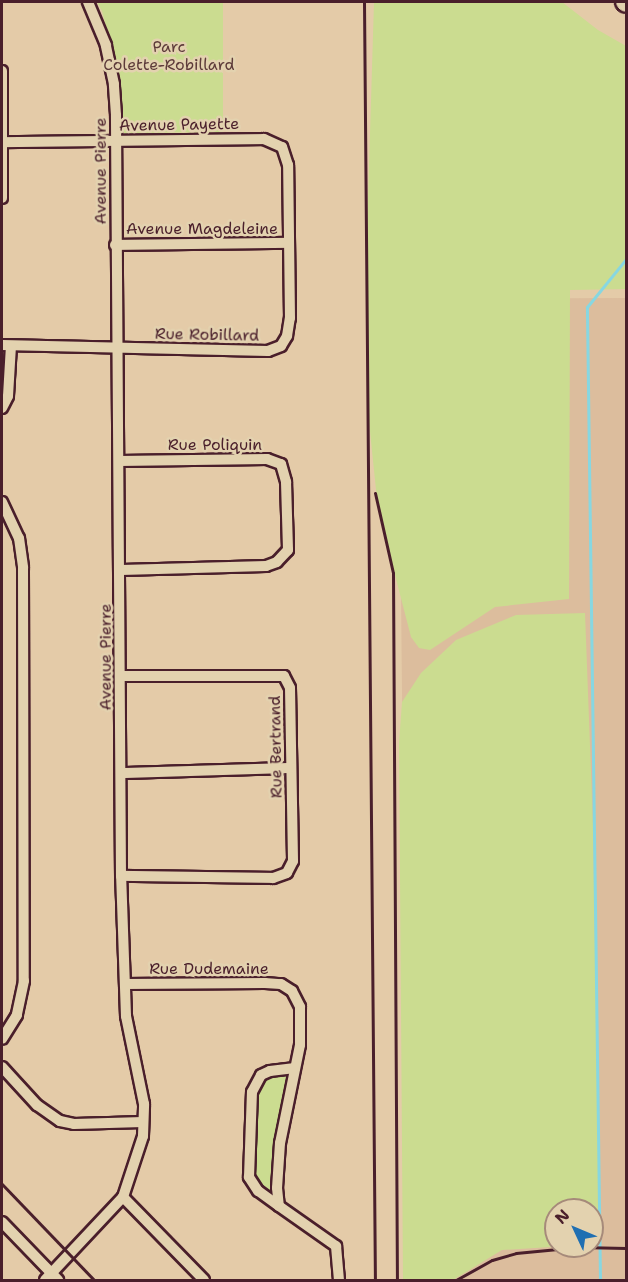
<!DOCTYPE html>
<style>
body{margin:0}
#map{position:relative;width:628px;height:1282px;overflow:hidden;background:#e4cba8;font-family:"Shantell Sans",sans-serif}
div>[style]{position:absolute}
[style*='--x']{left:calc(var(--x)*1px);top:calc(var(--y)*1px);width:calc(var(--w)*1px);rotate:calc(var(--a)*1deg)}
.built>*{inset:0;background:#dcbd9d}
.green>*{inset:0;background:#cbdc90}
.stream>*{height:3px;margin:-1.5px;padding:0 1.5px;transform-origin:1.5px;border-radius:1.5px;background:#87d7e1}
.roads{filter:drop-shadow(2px 0 #4a1f2b) drop-shadow(-2px 0 #4a1f2b) drop-shadow(0 2px #4a1f2b) drop-shadow(0 -2px #4a1f2b)}
.minor>*{height:10px;margin:-5px;padding:0 5px;transform-origin:5px;border-radius:5px;background:#e3d2af}
.trunk>*{height:18px;margin:-9px;padding:0 9px;transform-origin:9px;border-radius:9px;background:#e3d2af}
.rail>*{height:3px;margin:-1.5px;padding:0 1.5px;transform-origin:1.5px;border-radius:1.5px;background:#4a1f2b}
span{translate:-50% -50%;white-space:nowrap;text-align:center;line-height:1.15;-webkit-text-stroke:5px #e3d2af;paint-order:stroke}
.park-label{font-size:16px;color:#5d3b3a}
.street-label{font-size:16px;color:#4a1f2b}
.frame{position:absolute;inset:0;border:3px solid #4a1f2b;pointer-events:none}
.north{position:absolute;left:544px;top:1198px;width:60px;height:60px;box-sizing:border-box;background:#e3d2af;border:2px solid #a68a7a;border-radius:50%;rotate:314deg;font-size:16px;font-weight:700;line-height:24px;text-align:center;color:#4a1f2b}
.north::after{content:'';display:block;margin:auto;width:21px;height:27px;background:#1f6fb2;clip-path:polygon(50% 0,100% 100%,50% 72%,0 100%)}
</style>
<div id="map">
<div class="built">
<div style="clip-path:polygon(evenodd,626px 298px,626px 1280px,408px 1280px,398px 299px,626px 298px,556px 1210px,592px 1210px,592px 1246px,556px 1246px,556px 1210px)"></div>
</div>
<div class="green">
<div style="clip-path:polygon(97px 2px,223px 2px,223px 132px,124px 133px,117px 69px,102px 11px)"></div>
<div style="clip-path:polygon(374px 2px,562px 2px,598px 30px,626px 46px,626px 289px,570px 290px,569px 599px,495px 607px,430px 650px,419px 648px,411px 637px,378px 509px,368px 412px,366px 265px)"></div>
<div style="clip-path:polygon(585px 613px,593px 825px,600px 1244px,592px 1245px,592px 1210px,556px 1210px,556px 1246px,566px 1246px,502px 1250px,453px 1280px,403px 1280px,399px 743px,402px 702px,421px 673px,456px 640px,516px 615px)"></div>
<div style="clip-path:polygon(295px 1068px,279px 1206px,252px 1185px,252px 1092px,261px 1075px)"></div>
</div>
<div class="stream">
<div style="--x:600;--y:1280;--w:973;--a:-90.77"></div>
<div style="--x:587;--y:307;--w:62;--a:-50.9"></div>
</div>
<div class="roads">
<div class="minor">
<div style="--x:2;--y:71;--w:127;--a:90"></div>
<div style="--x:115;--y:245;--w:174;--a:-0.7"></div>
<div style="--x:2;--y:345;--w:266;--a:1.3"></div>
<div style="--x:268;--y:351;--w:14;--a:-21"></div>
<div style="--x:281;--y:346;--w:12;--a:-59"></div>
<div style="--x:287;--y:336;--w:18;--a:-81"></div>
<div style="--x:290;--y:318;--w:153;--a:-90.7"></div>
<div style="--x:288;--y:165;--w:19;--a:-108"></div>
<div style="--x:282;--y:147;--w:20;--a:-156"></div>
<div style="--x:264;--y:139;--w:261;--a:179.3"></div>
<div style="--x:2;--y:408;--w:13;--a:-63"></div>
<div style="--x:8;--y:396;--w:50;--a:-86.6"></div>
<div style="--x:119;--y:461;--w:148;--a:-0.8"></div>
<div style="--x:267;--y:459;--w:15;--a:20"></div>
<div style="--x:281;--y:464;--w:19;--a:74"></div>
<div style="--x:286;--y:482;--w:68;--a:88.3"></div>
<div style="--x:288;--y:550;--w:16;--a:133"></div>
<div style="--x:277;--y:562;--w:12;--a:160"></div>
<div style="--x:266;--y:566;--w:145;--a:178.4"></div>
<div style="--x:2;--y:502;--w:40;--a:65"></div>
<div style="--x:19;--y:538;--w:30;--a:82"></div>
<div style="--x:23;--y:568;--w:413;--a:89.9"></div>
<div style="--x:24;--y:981;--w:35;--a:102"></div>
<div style="--x:17;--y:1015;--w:28;--a:122"></div>
<div style="--x:121;--y:676;--w:163;--a:0"></div>
<div style="--x:284;--y:676;--w:13;--a:63"></div>
<div style="--x:290;--y:688;--w:173;--a:89"></div>
<div style="--x:293;--y:861;--w:13;--a:117"></div>
<div style="--x:287;--y:873;--w:15;--a:160"></div>
<div style="--x:273;--y:878;--w:152;--a:-179.2"></div>
<div style="--x:122;--y:773;--w:169;--a:-1.7"></div>
<div style="--x:125;--y:984;--w:140;--a:-0.4"></div>
<div style="--x:265;--y:983;--w:16;--a:4"></div>
<div style="--x:281;--y:984;--w:13;--a:32"></div>
<div style="--x:292;--y:991;--w:18;--a:63"></div>
<div style="--x:300;--y:1007;--w:38;--a:90"></div>
<div style="--x:300;--y:1045;--w:100;--a:101.5"></div>
<div style="--x:280;--y:1143;--w:45;--a:93.8"></div>
<div style="--x:277;--y:1188;--w:18;--a:84"></div>
<div style="--x:279;--y:1206;--w:70;--a:35.1"></div>
<div style="--x:336;--y:1246;--w:34;--a:85"></div>
<div style="--x:2;--y:1067;--w:52;--a:47.4"></div>
<div style="--x:37;--y:1105;--w:28;--a:35"></div>
<div style="--x:60;--y:1121;--w:14;--a:12"></div>
<div style="--x:74;--y:1124;--w:69;--a:-1.7"></div>
<div style="--x:123;--y:1197;--w:116;--a:45.7"></div>
<div style="--x:279;--y:1206;--w:26;--a:-144"></div>
<div style="--x:258;--y:1191;--w:17;--a:-123"></div>
<div style="--x:249;--y:1177;--w:85;--a:-88"></div>
<div style="--x:252;--y:1092;--w:19;--a:-62"></div>
<div style="--x:261;--y:1075;--w:10;--a:-24"></div>
<div style="--x:270;--y:1071;--w:25;--a:-7"></div>
<div style="--x:2;--y:1222;--w:81;--a:46"></div>
<div style="--x:45;--y:1280;--w:114;--a:-46.8"></div>
<div style="--x:123;--y:1197;--w:64;--a:-71.8"></div>
<div style="--x:143;--y:1136;--w:32;--a:-88"></div>
<div style="--x:144;--y:1104;--w:90;--a:-101.6"></div>
<div style="--x:126;--y:1016;--w:140;--a:-92"></div>
<div style="--x:121;--y:876;--w:761;--a:-90.38"></div>
<div style="--x:116;--y:115;--w:31;--a:-94"></div>
<div style="--x:114;--y:84;--w:40;--a:-102"></div>
<div style="--x:106;--y:45;--w:47;--a:-112.7"></div>
</div>
<div class="trunk">
<div style="--x:625;--y:2;--w:1;--a:45"></div>
</div>
</div>
<div class="rail">
<div style="--x:364;--y:2;--w:1278;--a:89.51"></div>
<div style="--x:375;--y:493;--w:82;--a:77.3"></div>
<div style="--x:393;--y:573;--w:707;--a:89.68"></div>
<div style="--x:2;--y:1184;--w:133;--a:46.2"></div>
<div style="--x:456;--y:1280;--w:41;--a:-29.1"></div>
<div style="--x:492;--y:1260;--w:25;--a:-16"></div>
<div style="--x:516;--y:1253;--w:63;--a:-5.4"></div>
<div style="--x:579;--y:1247;--w:47;--a:1.2"></div>
</div>
<div class="park-label">
<span style="left:169px;top:56px">Parc<br>Colette-Robillard</span>
</div>
<div class="street-label">
<span style="left:179px;top:125px;rotate:-1deg">Avenue Payette</span>
<span style="left:101px;top:171px;rotate:-90deg">Avenue Pierre</span>
<span style="left:202px;top:229px">Avenue Magdeleine</span>
<span style="left:207px;top:335px;rotate:1deg">Rue Robillard</span>
<span style="left:215px;top:445px">Rue Poliquin</span>
<span style="left:106px;top:657px;rotate:-90deg">Avenue Pierre</span>
<span style="left:276px;top:747px;rotate:-91deg">Rue Bertrand</span>
<span style="left:209px;top:969px">Rue Dudemaine</span>
</div>
<div class="frame"></div>
<div class="north">N</div>
</div>
